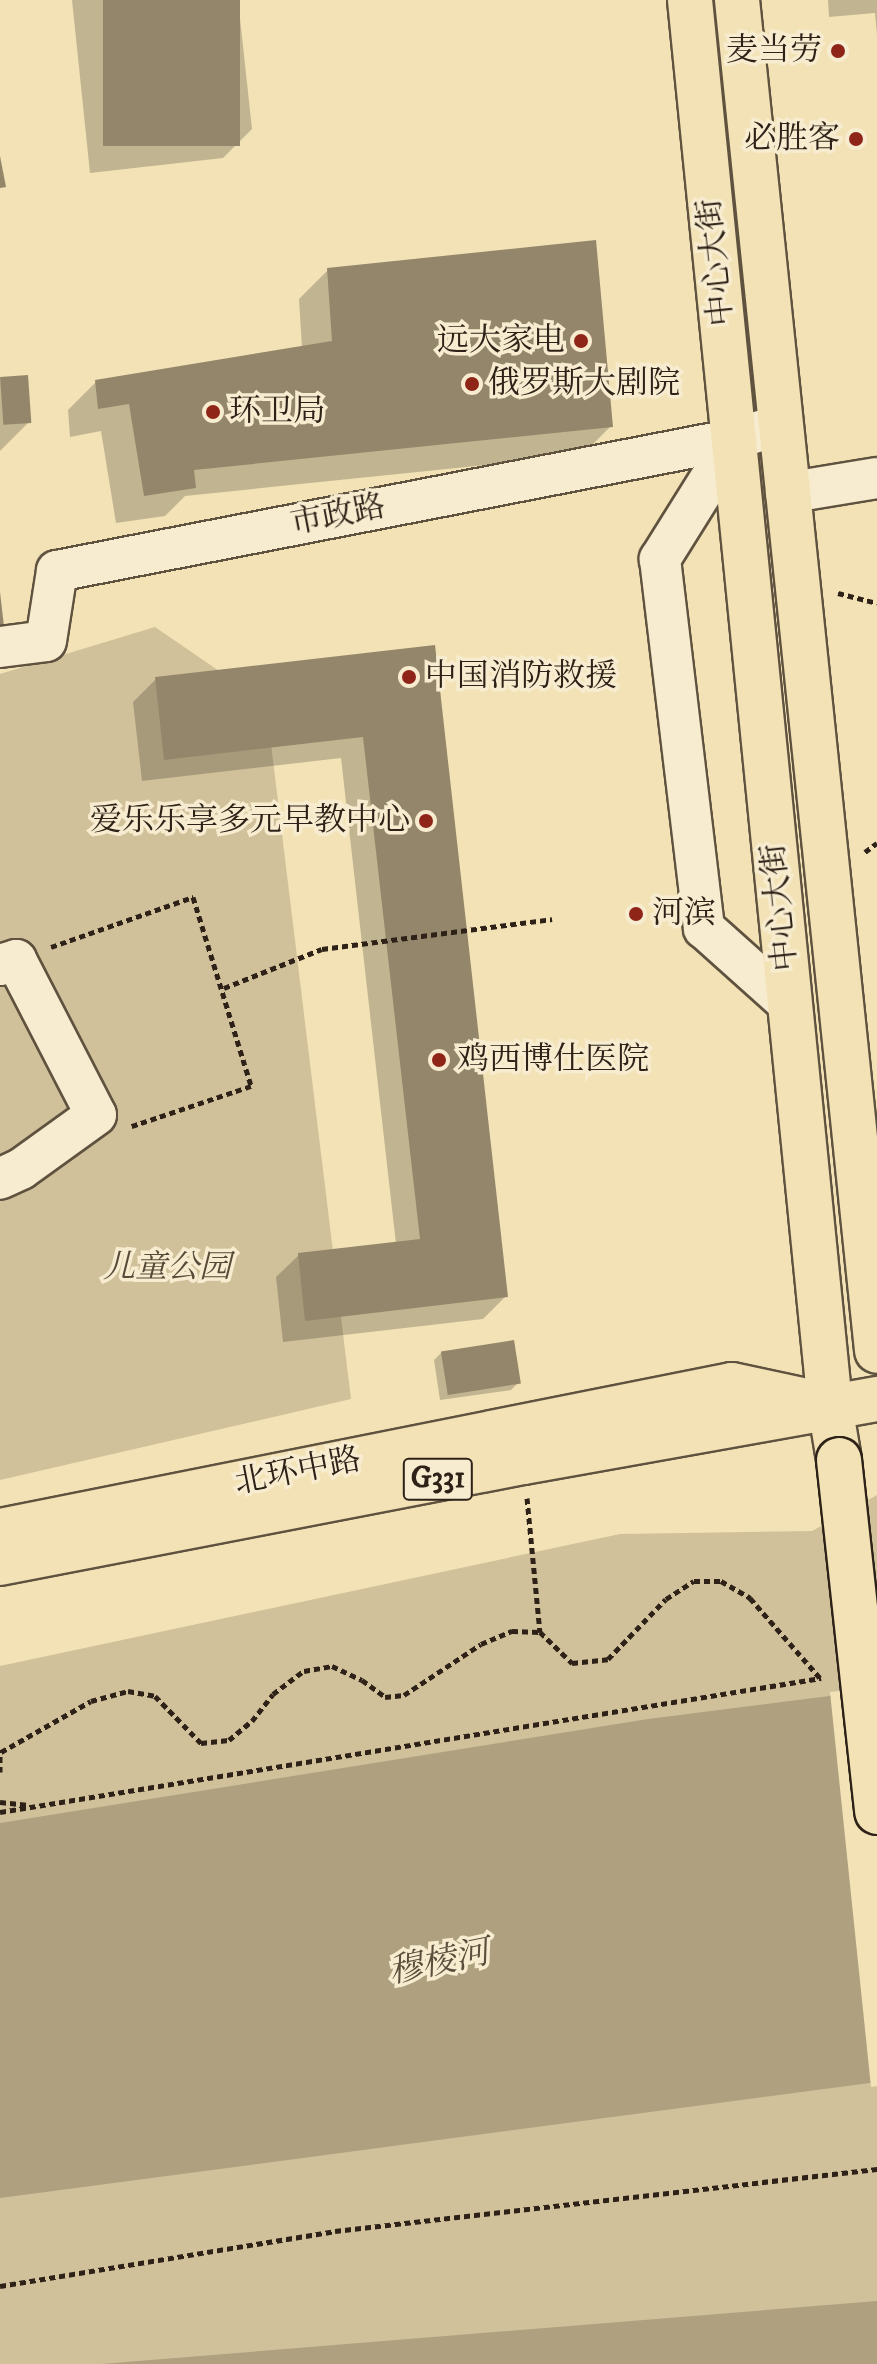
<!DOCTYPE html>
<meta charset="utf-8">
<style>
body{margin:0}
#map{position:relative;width:877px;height:2364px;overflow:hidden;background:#f2e2b5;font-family:"IM FELL DW Pica","Noto Serif SC",serif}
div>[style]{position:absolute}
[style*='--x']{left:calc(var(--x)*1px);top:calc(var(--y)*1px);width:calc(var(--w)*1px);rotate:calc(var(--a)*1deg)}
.green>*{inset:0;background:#d1c19a}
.water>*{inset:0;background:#afa180}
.pier>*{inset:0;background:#f2e2b5}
.shadow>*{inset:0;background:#0003}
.building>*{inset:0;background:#94866a;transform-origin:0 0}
.path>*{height:5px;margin-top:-2.5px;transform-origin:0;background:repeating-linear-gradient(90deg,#2e2218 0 6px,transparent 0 10px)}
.roads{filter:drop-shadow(2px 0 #5f523f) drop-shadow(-2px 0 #5f523f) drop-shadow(0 2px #5f523f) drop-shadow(0 -2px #5f523f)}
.minor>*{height:40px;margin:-20px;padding:0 20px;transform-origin:20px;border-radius:20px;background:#f7eccf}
.major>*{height:44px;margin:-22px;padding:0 22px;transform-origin:22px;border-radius:22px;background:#f2e2b5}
.highway>*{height:44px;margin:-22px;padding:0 22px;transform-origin:22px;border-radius:22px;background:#f2e2b5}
.bridges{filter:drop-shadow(2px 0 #2e2218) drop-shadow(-2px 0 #2e2218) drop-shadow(0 2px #2e2218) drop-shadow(0 -2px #2e2218)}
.highway-bridge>*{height:44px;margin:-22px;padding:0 22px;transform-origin:22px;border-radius:22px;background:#f2e2b5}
.dots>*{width:22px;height:22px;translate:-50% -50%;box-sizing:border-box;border:4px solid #f7eccf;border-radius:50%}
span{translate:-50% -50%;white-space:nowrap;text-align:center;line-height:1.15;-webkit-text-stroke:7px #f7eccf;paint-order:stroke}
.shield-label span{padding:2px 6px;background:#f7eccf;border:2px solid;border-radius:6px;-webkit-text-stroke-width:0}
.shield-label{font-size:30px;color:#2e2218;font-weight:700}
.poi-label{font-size:32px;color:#2e2218}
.right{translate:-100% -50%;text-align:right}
.left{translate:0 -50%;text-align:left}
.street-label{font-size:32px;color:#2e2218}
.park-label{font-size:32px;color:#574a38;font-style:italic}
.water-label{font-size:34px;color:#5b4e3c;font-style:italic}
</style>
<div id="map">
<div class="green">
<div style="clip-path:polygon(155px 627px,266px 703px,351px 1399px,0 1480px,0 674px)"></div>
<div style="clip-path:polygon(877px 1495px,877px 2364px,0 2364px,0 1666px,620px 1534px,812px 1531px)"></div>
</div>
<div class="water">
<div style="clip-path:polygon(877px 1690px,877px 2082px,0 2198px,0 1823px,648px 1719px)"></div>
<div style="clip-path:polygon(877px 2301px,877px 2364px,101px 2364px)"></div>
</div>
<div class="pier">
<div style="clip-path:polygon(877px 1686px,877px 2086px,871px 2087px,830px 1692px)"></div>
</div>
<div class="shadow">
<div style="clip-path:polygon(72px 0,238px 0,252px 129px,223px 158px,90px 173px)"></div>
<div style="clip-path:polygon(828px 0,877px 0,877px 35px,875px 13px,829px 17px)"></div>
<div style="clip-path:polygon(328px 270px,611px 426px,582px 455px,185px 496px,165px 516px,116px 523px,101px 431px,70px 437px,68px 410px,96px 382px,302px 348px,299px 299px)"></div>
<div style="clip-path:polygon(0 379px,29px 422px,0 451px)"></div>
<div style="clip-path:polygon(433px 647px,506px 1296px,483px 1319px,283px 1342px,276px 1277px,299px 1255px,396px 1244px,341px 758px,142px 781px,133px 702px,156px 679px)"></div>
<div style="clip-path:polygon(442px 1352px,518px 1383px,511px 1390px,440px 1400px,434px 1360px)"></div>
</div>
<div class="building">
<div style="left:103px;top:0;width:137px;height:146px"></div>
<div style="clip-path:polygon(0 156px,6px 187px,0 188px)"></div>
<div style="clip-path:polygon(596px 240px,613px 427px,194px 470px,196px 488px,144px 496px,129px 404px,98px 409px,95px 380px,332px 341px,327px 268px)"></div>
<div style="left:28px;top:375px;width:48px;height:28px;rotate:86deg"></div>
<div style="clip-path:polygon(0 592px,6px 644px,0 644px)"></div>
<div style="clip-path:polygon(435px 645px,508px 1297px,305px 1321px,298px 1253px,420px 1239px,363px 737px,164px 760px,155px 677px)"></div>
<div style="left:514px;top:1340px;width:44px;height:74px;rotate:81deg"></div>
</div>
<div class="path">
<div style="--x:838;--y:593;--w:40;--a:14.4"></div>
<div style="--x:865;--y:852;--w:15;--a:-37"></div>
<div style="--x:51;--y:947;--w:151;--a:-19.4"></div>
<div style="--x:193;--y:897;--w:198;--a:72.9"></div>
<div style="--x:251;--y:1086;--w:126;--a:161.4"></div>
<div style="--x:224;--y:988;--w:105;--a:-21.7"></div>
<div style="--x:322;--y:949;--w:232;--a:-7.4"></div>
<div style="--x:527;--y:1498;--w:135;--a:84.5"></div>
<div style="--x:1;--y:1752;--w:103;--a:-29.5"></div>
<div style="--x:91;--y:1701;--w:38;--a:-15"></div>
<div style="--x:128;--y:1691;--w:27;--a:10"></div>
<div style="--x:155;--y:1696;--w:66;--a:45.6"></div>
<div style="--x:201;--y:1743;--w:28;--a:-6"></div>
<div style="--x:229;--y:1740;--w:30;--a:-40"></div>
<div style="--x:252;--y:1721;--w:34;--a:-52"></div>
<div style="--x:273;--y:1694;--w:39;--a:-37"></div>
<div style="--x:304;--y:1671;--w:28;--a:-10"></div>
<div style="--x:332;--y:1666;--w:33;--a:25"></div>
<div style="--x:362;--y:1680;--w:29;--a:36"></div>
<div style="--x:385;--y:1697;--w:19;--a:-6"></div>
<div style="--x:404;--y:1695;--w:92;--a:-33.5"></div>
<div style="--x:481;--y:1644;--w:34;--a:-23"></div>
<div style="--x:512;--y:1631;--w:28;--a:2"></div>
<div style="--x:540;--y:1632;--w:45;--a:44.1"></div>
<div style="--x:572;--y:1663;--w:36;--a:-6"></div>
<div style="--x:608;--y:1659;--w:83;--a:-46"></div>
<div style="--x:666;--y:1599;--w:33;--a:-33"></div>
<div style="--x:694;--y:1581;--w:27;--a:0"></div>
<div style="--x:721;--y:1581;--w:34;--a:30"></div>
<div style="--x:750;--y:1598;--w:106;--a:48.8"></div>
<div style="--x:0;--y:1772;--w:22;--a:-90"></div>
<div style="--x:0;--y:1802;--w:29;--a:6"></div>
<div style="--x:0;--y:1812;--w:832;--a:-9.27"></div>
<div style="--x:0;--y:2286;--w:339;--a:-9.3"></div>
<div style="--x:335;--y:2231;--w:546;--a:-6.53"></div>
</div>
<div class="roads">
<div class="minor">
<div style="--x:735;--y:439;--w:142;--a:122"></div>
<div style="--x:660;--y:559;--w:372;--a:83.2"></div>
<div style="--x:704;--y:928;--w:115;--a:41.8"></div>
<div style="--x:786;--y:493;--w:92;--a:-9.4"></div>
<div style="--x:0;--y:647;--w:46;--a:-7.4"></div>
<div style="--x:46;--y:641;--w:71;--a:-81.1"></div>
<div style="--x:57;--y:571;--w:691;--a:-11.02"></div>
<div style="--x:735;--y:439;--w:46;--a:-17.7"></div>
<div style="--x:0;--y:965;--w:17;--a:-17"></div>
<div style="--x:16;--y:960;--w:174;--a:62.7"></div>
<div style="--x:96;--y:1115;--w:92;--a:144.2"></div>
<div style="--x:21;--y:1169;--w:23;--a:155"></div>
</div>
<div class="major">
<div style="--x:690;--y:0;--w:1413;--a:84.31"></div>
<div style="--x:737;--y:0;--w:1358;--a:84.08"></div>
</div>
<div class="highway">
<div style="--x:0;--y:1531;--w:746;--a:-11.28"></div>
<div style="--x:732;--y:1385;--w:100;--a:12.1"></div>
<div style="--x:830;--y:1406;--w:55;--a:80.5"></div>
<div style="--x:0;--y:1563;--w:533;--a:-10.93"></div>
<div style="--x:523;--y:1462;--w:360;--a:-10.1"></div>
</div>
</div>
<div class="bridges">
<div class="highway-bridge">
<div style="--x:839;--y:1460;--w:354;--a:83.8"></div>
</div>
</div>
<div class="dots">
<div style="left:838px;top:51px;background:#8f2418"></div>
<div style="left:856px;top:139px;background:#8f2418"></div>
<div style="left:581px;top:341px;background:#8f2418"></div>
<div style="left:472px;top:384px;background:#8f2418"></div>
<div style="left:213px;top:412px;background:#8f2418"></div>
<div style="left:409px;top:677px;background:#8f2418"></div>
<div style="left:426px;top:821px;background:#8f2418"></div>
<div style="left:636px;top:914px;background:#8f2418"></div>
<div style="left:439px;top:1060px;background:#8f2418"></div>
</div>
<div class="shield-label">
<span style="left:438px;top:1479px">G331</span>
</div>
<div class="poi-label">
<span class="right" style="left:822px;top:51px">麦当劳</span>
<span class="right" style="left:840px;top:139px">必胜客</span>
<span class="right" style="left:565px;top:341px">远大家电</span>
<span class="left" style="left:488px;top:384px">俄罗斯大剧院</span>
<span class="left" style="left:229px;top:412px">环卫局</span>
<span class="left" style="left:425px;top:677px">中国消防救援</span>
<span class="right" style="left:410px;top:821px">爱乐乐享多元早教中心</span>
<span class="left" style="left:652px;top:914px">河滨</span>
<span class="left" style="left:457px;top:1060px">鸡西博仕医院</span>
</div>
<div class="street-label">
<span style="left:717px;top:262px;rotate:-96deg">中心大街</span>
<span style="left:338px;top:516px;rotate:-11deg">市政路</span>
<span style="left:781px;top:907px;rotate:-96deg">中心大街</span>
<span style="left:298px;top:1472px;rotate:-11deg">北环中路</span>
</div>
<div class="park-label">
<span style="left:167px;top:1268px">儿童公园</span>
</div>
<div class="water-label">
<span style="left:439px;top:1963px;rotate:-12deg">穆棱河</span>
</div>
</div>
